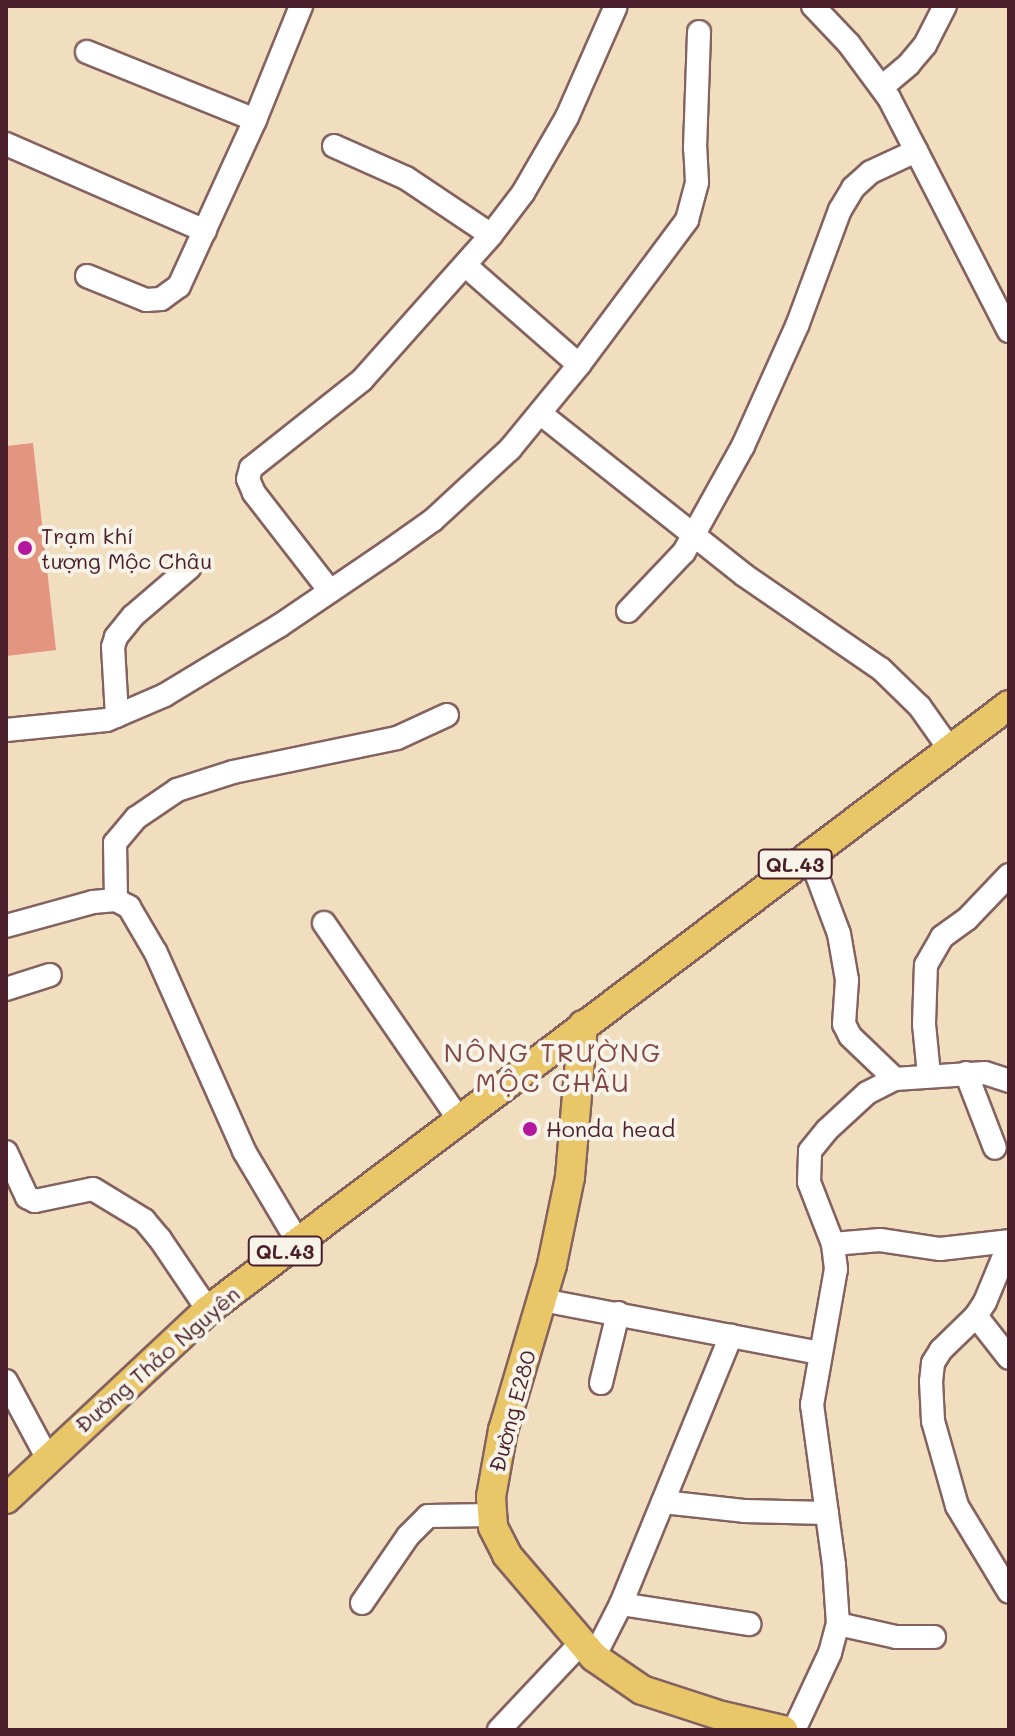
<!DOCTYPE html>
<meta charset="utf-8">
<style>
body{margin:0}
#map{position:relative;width:1015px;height:1736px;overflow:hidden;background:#f1debf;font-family:Mali,sans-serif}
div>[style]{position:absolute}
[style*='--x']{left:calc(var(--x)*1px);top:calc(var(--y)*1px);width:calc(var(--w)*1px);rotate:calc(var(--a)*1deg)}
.building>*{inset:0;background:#e3957f}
.roads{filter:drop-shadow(2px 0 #84625f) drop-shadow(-2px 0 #84625f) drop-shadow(0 2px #84625f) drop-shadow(0 -2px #84625f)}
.minor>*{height:22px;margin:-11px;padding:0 11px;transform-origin:11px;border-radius:11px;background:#fff}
.major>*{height:28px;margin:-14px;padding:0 14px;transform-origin:14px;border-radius:14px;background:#e9c769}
.dots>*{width:22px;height:22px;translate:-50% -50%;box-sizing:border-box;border:4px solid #f7f3e8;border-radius:50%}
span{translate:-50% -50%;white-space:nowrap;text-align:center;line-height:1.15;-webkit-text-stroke:8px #f7f3e8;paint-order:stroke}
.shield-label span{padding:2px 6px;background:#f7f3e8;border:2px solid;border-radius:6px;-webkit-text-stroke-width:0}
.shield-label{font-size:20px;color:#4a1f2b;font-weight:700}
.poi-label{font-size:22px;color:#4a1f2b}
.left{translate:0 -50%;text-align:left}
.street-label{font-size:22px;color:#4a1f2b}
.quarter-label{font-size:26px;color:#804848;letter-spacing:2px}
.frame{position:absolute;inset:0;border:8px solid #4a1f2b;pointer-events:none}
</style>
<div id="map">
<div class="building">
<div style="clip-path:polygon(33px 443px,56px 650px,6px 656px,6px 446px)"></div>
</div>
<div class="roads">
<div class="minor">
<div style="--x:813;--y:6;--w:52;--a:46.5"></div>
<div style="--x:849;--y:44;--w:67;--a:53.5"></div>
<div style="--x:889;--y:98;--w:262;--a:62.8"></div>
<div style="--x:87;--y:52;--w:181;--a:22"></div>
<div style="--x:882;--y:87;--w:35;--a:-40"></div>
<div style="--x:909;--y:64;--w:25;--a:-50"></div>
<div style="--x:925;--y:45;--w:44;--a:-62.9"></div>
<div style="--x:6;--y:144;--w:217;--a:23.6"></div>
<div style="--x:334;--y:146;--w:79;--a:24"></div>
<div style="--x:406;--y:178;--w:102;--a:33.8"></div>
<div style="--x:466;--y:266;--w:150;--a:41.2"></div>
<div style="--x:87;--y:276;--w:64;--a:22.1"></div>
<div style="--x:146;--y:300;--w:15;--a:-4"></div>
<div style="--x:161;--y:299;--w:22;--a:-36"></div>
<div style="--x:179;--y:286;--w:183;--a:-65.4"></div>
<div style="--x:255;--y:120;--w:123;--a:-68"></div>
<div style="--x:541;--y:414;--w:259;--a:38.4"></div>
<div style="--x:744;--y:575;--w:166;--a:34.5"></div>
<div style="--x:881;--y:669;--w:54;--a:44.3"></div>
<div style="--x:920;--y:707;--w:50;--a:54.7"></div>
<div style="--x:330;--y:591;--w:124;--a:-127.8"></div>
<div style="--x:254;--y:493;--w:15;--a:-113"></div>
<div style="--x:248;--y:479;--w:11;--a:-75"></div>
<div style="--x:251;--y:468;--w:142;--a:-38.4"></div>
<div style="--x:362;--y:380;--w:194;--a:-48.3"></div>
<div style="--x:491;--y:235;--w:53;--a:-52.7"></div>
<div style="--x:523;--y:193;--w:88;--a:-59.9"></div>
<div style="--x:567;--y:117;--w:121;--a:-66.2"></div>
<div style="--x:628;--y:611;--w:81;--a:-46.5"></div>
<div style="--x:684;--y:552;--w:121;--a:-60.9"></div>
<div style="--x:743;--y:446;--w:132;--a:-65.8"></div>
<div style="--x:797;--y:326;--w:124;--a:-69.7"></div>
<div style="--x:840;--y:210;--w:26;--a:-59"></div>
<div style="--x:853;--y:188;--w:24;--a:-42"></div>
<div style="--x:871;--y:172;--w:50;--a:-25"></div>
<div style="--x:117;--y:716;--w:69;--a:-93.3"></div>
<div style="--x:113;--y:647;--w:10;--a:-73"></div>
<div style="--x:116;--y:637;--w:27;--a:-51"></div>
<div style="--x:133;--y:616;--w:74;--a:-40.6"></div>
<div style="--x:6;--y:730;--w:101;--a:-5.7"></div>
<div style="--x:107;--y:720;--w:63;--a:-23.3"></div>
<div style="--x:165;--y:695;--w:133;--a:-31.2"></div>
<div style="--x:279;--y:626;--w:132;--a:-34.2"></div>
<div style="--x:388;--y:552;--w:55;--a:-35.4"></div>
<div style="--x:433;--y:520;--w:105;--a:-42.7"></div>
<div style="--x:510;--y:449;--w:109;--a:-50.6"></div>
<div style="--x:579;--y:365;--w:181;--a:-53.3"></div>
<div style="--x:687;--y:220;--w:39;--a:-75"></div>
<div style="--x:697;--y:182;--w:34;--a:-93"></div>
<div style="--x:695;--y:148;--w:116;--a:-88"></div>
<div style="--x:809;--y:854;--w:85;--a:69.4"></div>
<div style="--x:839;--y:934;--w:47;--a:80.1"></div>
<div style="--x:847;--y:980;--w:44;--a:93.9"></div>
<div style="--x:844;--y:1024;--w:13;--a:63"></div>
<div style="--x:850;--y:1036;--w:62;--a:43.7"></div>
<div style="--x:116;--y:900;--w:57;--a:-91"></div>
<div style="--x:115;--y:843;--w:33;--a:-50"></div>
<div style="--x:136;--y:818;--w:50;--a:-34.3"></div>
<div style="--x:177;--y:790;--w:59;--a:-17.8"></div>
<div style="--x:233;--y:772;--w:167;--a:-11.7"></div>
<div style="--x:397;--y:738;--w:55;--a:-24.7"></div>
<div style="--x:324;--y:923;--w:240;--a:55.5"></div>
<div style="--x:6;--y:926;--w:90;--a:-15.4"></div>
<div style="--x:93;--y:902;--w:23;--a:-5"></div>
<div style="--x:116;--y:900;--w:15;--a:28"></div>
<div style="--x:129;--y:907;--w:53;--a:59.6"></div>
<div style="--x:156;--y:953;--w:217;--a:66"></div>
<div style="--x:244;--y:1151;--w:106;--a:59.3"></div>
<div style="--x:6;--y:989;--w:46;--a:-17.7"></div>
<div style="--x:966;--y:1073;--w:80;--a:68.9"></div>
<div style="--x:929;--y:1075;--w:51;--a:-95.6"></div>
<div style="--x:924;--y:1024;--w:59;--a:-88.1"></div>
<div style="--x:926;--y:965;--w:32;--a:-60"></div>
<div style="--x:942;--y:937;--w:31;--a:-36"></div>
<div style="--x:967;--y:919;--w:61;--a:-46.3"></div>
<div style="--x:6;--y:1152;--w:50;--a:65"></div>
<div style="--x:27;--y:1197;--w:9;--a:27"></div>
<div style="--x:35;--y:1201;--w:59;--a:-11.7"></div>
<div style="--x:93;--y:1189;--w:60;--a:31.3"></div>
<div style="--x:144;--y:1220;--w:25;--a:50"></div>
<div style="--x:160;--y:1239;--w:86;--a:55.9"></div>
<div style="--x:833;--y:1244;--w:47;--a:-4.9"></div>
<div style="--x:880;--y:1240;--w:61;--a:8.5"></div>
<div style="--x:940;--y:1249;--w:69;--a:-6.6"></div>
<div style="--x:1009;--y:1244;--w:63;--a:112.5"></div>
<div style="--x:985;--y:1302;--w:17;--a:123"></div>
<div style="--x:976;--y:1316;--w:49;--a:135.8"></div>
<div style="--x:941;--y:1350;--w:15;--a:122"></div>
<div style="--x:933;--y:1363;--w:18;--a:96"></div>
<div style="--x:931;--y:1381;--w:40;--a:87.1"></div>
<div style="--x:933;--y:1421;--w:88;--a:74.2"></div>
<div style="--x:957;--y:1506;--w:100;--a:58.8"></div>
<div style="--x:542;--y:1300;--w:282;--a:10.8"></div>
<div style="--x:976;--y:1316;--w:53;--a:51.8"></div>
<div style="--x:6;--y:1381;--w:86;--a:61.7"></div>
<div style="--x:601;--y:1383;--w:72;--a:-76.3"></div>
<div style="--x:663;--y:1502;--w:81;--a:6.3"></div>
<div style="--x:744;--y:1511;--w:83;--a:1.4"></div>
<div style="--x:362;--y:1603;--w:81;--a:-55.5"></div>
<div style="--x:408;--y:1536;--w:28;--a:-45"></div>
<div style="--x:428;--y:1516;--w:64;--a:-0.9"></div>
<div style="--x:621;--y:1604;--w:130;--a:8.9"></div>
<div style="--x:838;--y:1624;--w:59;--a:12.6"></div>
<div style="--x:896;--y:1637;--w:38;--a:0"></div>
<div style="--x:594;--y:1657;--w:59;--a:-63"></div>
<div style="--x:621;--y:1604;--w:290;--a:-67.7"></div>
<div style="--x:499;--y:1730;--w:120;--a:-46.7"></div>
<div style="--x:794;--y:1730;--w:85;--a:-64.9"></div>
<div style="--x:830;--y:1653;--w:30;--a:-75"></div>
<div style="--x:838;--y:1624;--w:59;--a:-93.9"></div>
<div style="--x:834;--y:1565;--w:162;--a:-97.8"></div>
<div style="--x:812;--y:1405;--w:138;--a:-80"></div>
<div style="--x:836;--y:1269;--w:25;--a:-97"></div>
<div style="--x:833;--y:1244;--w:66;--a:-111.2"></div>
<div style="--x:809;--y:1182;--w:31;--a:-88"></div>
<div style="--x:810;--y:1151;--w:27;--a:-51"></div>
<div style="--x:827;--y:1130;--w:54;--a:-42.8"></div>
<div style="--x:867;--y:1093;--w:31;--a:-27"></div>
<div style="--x:895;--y:1079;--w:90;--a:-3.8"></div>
<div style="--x:985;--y:1073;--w:25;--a:18"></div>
</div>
<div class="major">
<div style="--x:583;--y:1025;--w:153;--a:94.9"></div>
<div style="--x:570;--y:1177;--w:90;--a:101.6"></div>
<div style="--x:552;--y:1265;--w:172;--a:106.5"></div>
<div style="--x:503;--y:1430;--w:68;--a:100.2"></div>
<div style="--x:491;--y:1497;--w:30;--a:86"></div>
<div style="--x:493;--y:1527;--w:31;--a:63"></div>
<div style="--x:507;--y:1555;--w:134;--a:49.5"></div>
<div style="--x:594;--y:1657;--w:58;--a:34.5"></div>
<div style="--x:642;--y:1690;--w:84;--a:18"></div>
<div style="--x:722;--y:1716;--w:63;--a:12.9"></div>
<div style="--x:6;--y:1499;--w:277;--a:-43.1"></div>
<div style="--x:208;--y:1310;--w:1004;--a:-37.06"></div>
</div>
</div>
<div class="dots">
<div style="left:25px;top:548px;background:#b5179e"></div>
<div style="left:530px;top:1129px;background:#b5179e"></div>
</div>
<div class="shield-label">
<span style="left:795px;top:864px">QL.43</span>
<span style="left:285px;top:1251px">QL.43</span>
</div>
<div class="poi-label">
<span class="left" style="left:41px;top:548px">Trạm khí<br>tượng Mộc Châu</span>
<span class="left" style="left:546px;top:1129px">Honda head</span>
</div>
<div class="street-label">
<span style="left:157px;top:1359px;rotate:-41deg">Đường Thảo Nguyên</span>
<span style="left:512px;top:1411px;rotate:-75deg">Đường E280</span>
</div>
<div class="quarter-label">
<span style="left:553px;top:1068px">NÔNG TRƯỜNG<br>MỘC CHÂU</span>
</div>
<div class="frame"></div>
</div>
